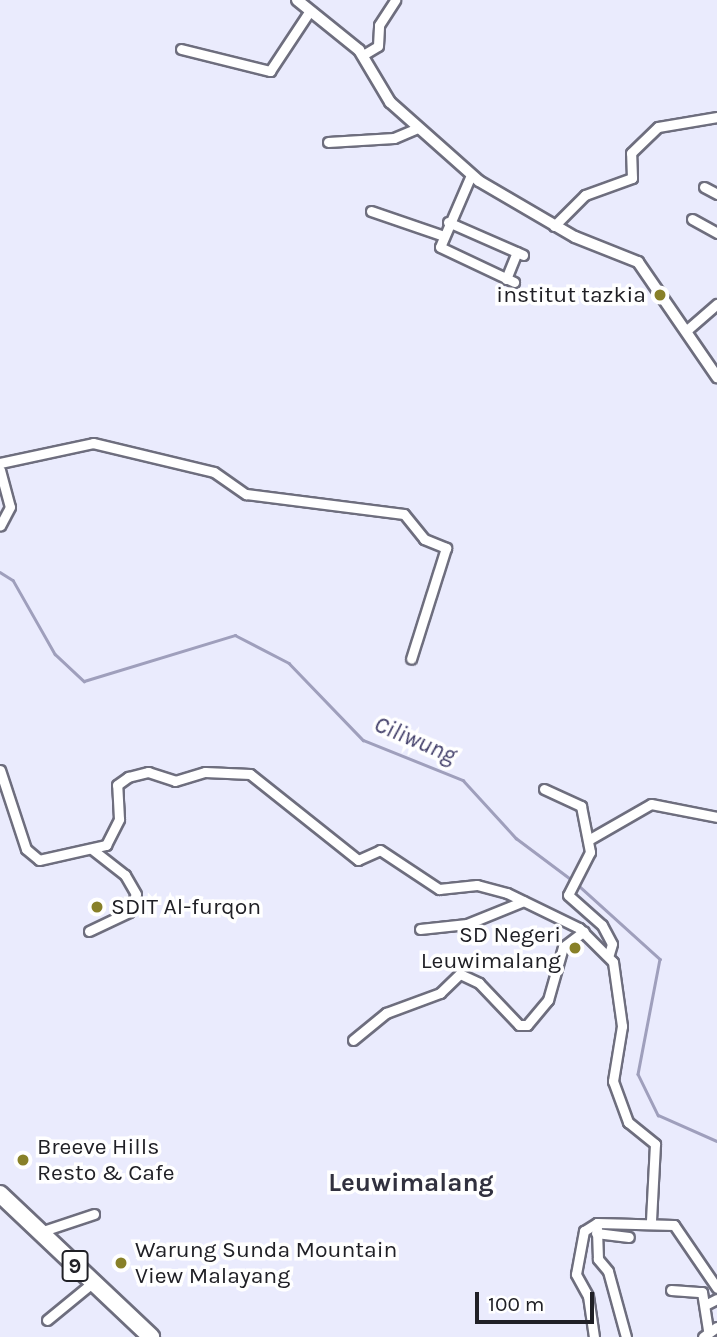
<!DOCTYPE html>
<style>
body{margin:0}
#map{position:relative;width:717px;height:1337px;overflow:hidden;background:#eaebfd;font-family:Karla,sans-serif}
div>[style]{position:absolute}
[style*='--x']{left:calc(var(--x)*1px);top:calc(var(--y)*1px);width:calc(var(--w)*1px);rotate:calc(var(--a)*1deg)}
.stream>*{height:2.5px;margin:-1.25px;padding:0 1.25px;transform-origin:1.25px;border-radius:1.25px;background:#9f9fbc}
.roads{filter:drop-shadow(2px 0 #6e6e7e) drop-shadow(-2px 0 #6e6e7e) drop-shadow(0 2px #6e6e7e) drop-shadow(0 -2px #6e6e7e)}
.minor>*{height:9px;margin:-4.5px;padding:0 4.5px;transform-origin:4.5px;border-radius:4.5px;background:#fff}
.tertiary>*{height:10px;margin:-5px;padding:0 5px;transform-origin:5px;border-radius:5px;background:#fff}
.trunk>*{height:16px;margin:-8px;padding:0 8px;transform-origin:8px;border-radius:8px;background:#fff}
.dots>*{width:19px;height:19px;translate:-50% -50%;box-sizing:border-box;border:4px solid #fff;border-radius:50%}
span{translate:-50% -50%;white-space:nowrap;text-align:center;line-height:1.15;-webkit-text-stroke:7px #fff;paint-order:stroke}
.shield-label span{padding:2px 5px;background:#fff;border:2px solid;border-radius:5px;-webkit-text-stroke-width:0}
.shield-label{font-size:21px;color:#202026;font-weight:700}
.poi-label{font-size:23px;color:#202026}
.right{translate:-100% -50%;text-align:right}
.left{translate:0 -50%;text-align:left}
.water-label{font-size:24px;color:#413e69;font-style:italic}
.quarter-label{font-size:26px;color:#31313f;font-weight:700}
.scale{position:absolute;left:475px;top:1292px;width:119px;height:32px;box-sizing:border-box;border:4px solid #202026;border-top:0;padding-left:9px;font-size:21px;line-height:24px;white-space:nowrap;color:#202026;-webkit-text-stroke:5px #fff;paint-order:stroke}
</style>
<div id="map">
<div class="stream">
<div style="--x:0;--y:572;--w:15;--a:32"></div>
<div style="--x:13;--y:580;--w:85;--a:60.4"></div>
<div style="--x:55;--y:654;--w:40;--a:43"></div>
<div style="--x:84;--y:681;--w:158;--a:-16.9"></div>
<div style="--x:235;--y:635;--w:61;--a:27.4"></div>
<div style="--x:289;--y:663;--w:107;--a:46.1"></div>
<div style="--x:363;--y:740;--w:108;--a:21.8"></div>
<div style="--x:463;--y:780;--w:79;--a:47.6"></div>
<div style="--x:516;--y:838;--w:70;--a:36.9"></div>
<div style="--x:577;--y:884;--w:112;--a:42.1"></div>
<div style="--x:660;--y:959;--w:117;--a:100.8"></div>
<div style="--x:638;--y:1074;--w:46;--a:64"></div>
<div style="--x:658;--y:1115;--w:64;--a:23.8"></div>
</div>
<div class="roads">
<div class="minor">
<div style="--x:181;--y:49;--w:92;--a:13.9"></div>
<div style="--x:270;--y:71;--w:71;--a:-56.5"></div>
<div style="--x:363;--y:55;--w:17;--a:-31"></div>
<div style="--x:378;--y:46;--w:21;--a:-87"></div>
<div style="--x:379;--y:25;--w:30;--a:-57"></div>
<div style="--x:328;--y:142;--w:66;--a:-3.5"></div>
<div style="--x:394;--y:138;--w:26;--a:-23"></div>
<div style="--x:471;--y:175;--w:78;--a:113.3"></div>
<div style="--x:440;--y:247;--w:82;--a:25.3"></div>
<div style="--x:704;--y:187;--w:15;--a:28"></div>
<div style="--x:371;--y:211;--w:74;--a:18.9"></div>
<div style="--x:692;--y:219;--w:29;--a:29"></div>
<div style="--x:448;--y:222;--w:82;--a:23.7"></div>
<div style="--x:554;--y:226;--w:44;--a:-45"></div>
<div style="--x:585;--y:195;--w:50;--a:-19.9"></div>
<div style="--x:632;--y:178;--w:25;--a:-92"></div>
<div style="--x:631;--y:153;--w:37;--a:-44"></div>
<div style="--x:658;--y:127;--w:60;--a:-9.6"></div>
<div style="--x:506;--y:279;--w:29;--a:-68"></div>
<div style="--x:687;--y:330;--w:40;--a:-41"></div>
<div style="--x:0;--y:463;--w:95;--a:-12.1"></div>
<div style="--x:93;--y:443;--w:124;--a:13.5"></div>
<div style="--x:214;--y:472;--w:39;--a:35"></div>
<div style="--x:246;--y:494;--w:159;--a:7.2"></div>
<div style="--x:404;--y:514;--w:32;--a:51"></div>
<div style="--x:424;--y:539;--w:24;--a:22"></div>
<div style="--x:446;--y:548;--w:116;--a:107.5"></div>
<div style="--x:0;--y:470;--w:38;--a:75"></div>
<div style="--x:10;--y:507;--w:21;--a:118"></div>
<div style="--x:0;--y:770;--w:83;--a:71.8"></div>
<div style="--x:26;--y:849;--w:17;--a:40"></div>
<div style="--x:39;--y:860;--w:69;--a:-12.6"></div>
<div style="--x:106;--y:845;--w:29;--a:-63"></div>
<div style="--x:119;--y:819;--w:34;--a:-93"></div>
<div style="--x:117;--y:785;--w:14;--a:-36"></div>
<div style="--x:128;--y:777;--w:21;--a:-14"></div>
<div style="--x:148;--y:772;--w:28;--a:18"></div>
<div style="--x:175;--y:781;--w:31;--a:-17"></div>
<div style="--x:205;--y:772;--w:45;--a:2.5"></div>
<div style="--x:250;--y:774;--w:138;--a:38.5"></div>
<div style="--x:358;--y:860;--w:24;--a:-24"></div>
<div style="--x:380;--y:850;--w:71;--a:33.5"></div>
<div style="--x:439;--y:889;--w:38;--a:-6"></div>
<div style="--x:477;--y:885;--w:31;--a:15"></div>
<div style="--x:507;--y:893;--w:80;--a:25.9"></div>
<div style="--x:579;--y:928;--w:48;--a:45"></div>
<div style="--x:613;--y:962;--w:65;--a:82"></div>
<div style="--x:622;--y:1026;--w:56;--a:99.3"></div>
<div style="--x:613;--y:1081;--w:44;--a:69.9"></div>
<div style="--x:628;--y:1122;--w:35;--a:39"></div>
<div style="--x:655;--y:1144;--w:77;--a:93"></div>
<div style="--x:544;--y:789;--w:41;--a:24.7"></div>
<div style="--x:581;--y:806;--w:47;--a:78.9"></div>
<div style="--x:590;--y:852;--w:48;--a:117.1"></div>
<div style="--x:568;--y:895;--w:45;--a:41.4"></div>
<div style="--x:602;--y:925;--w:21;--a:62"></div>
<div style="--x:612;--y:944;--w:10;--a:107"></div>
<div style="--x:590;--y:839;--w:70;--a:-29.8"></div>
<div style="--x:651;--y:804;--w:67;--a:11.1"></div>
<div style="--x:420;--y:929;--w:47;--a:-6.1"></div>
<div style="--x:467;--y:924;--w:61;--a:-22"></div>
<div style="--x:89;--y:931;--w:44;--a:-25.4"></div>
<div style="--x:129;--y:912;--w:19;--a:-69"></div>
<div style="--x:136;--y:894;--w:22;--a:-120"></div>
<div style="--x:125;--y:875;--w:41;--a:-142"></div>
<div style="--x:353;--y:1040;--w:43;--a:-39.3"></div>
<div style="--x:386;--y:1013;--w:58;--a:-20.3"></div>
<div style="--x:440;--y:993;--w:28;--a:-44"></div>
<div style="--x:460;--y:974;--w:21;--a:25"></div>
<div style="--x:479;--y:983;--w:58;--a:46.4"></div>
<div style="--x:519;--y:1025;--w:8;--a:0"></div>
<div style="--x:527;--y:1025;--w:33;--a:-50"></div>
<div style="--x:548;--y:1000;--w:55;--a:-74.2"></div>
<div style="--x:563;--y:947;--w:26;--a:-37"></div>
<div style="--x:40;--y:1232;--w:57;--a:-18.4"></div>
<div style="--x:596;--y:1233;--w:33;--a:7"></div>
<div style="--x:671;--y:1290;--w:31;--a:4"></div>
<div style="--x:702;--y:1292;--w:38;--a:81"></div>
<div style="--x:707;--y:1304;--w:11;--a:-27"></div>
<div style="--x:47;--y:1320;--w:58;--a:-39.4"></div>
<div style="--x:594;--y:1337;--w:41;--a:-98.3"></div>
<div style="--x:588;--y:1296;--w:25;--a:-119"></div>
<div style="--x:576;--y:1274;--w:44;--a:-79.5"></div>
<div style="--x:584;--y:1231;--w:15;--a:-32"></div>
<div style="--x:626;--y:1337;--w:68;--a:-105.3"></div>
<div style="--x:608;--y:1271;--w:16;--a:-130"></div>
<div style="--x:598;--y:1259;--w:36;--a:-92"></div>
<div style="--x:597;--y:1223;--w:77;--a:1.5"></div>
<div style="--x:674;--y:1225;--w:76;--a:55.7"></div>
<div style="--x:703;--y:1337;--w:17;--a:-36"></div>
</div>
<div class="tertiary">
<div style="--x:297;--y:0;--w:80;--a:38.9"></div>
<div style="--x:359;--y:50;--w:61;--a:59.2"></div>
<div style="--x:390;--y:102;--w:119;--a:41.6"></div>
<div style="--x:479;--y:181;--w:111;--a:30.3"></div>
<div style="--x:575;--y:237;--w:68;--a:21.6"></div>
<div style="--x:638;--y:262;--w:140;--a:55.5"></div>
</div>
<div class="trunk">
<div style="--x:0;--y:1194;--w:208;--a:43.4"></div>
</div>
</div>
<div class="dots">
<div style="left:660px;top:295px;background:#888028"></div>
<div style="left:97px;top:907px;background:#888028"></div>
<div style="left:575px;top:948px;background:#888028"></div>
<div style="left:23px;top:1160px;background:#888028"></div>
<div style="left:121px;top:1263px;background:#888028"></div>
</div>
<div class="shield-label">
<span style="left:75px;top:1266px">9</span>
</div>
<div class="poi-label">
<span class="right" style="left:646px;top:295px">institut tazkia</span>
<span class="left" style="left:111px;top:907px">SDIT Al-furqon</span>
<span class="right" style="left:561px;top:948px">SD Negeri<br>Leuwimalang</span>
<span class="left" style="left:37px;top:1160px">Breeve Hills<br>Resto &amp; Cafe</span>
<span class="left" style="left:135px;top:1263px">Warung Sunda Mountain<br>View Malayang</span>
</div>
<div class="water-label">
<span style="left:415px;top:740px;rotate:23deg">Ciliwung</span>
</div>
<div class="quarter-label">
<span style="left:411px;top:1183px">Leuwimalang</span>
</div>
<div class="scale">100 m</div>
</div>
